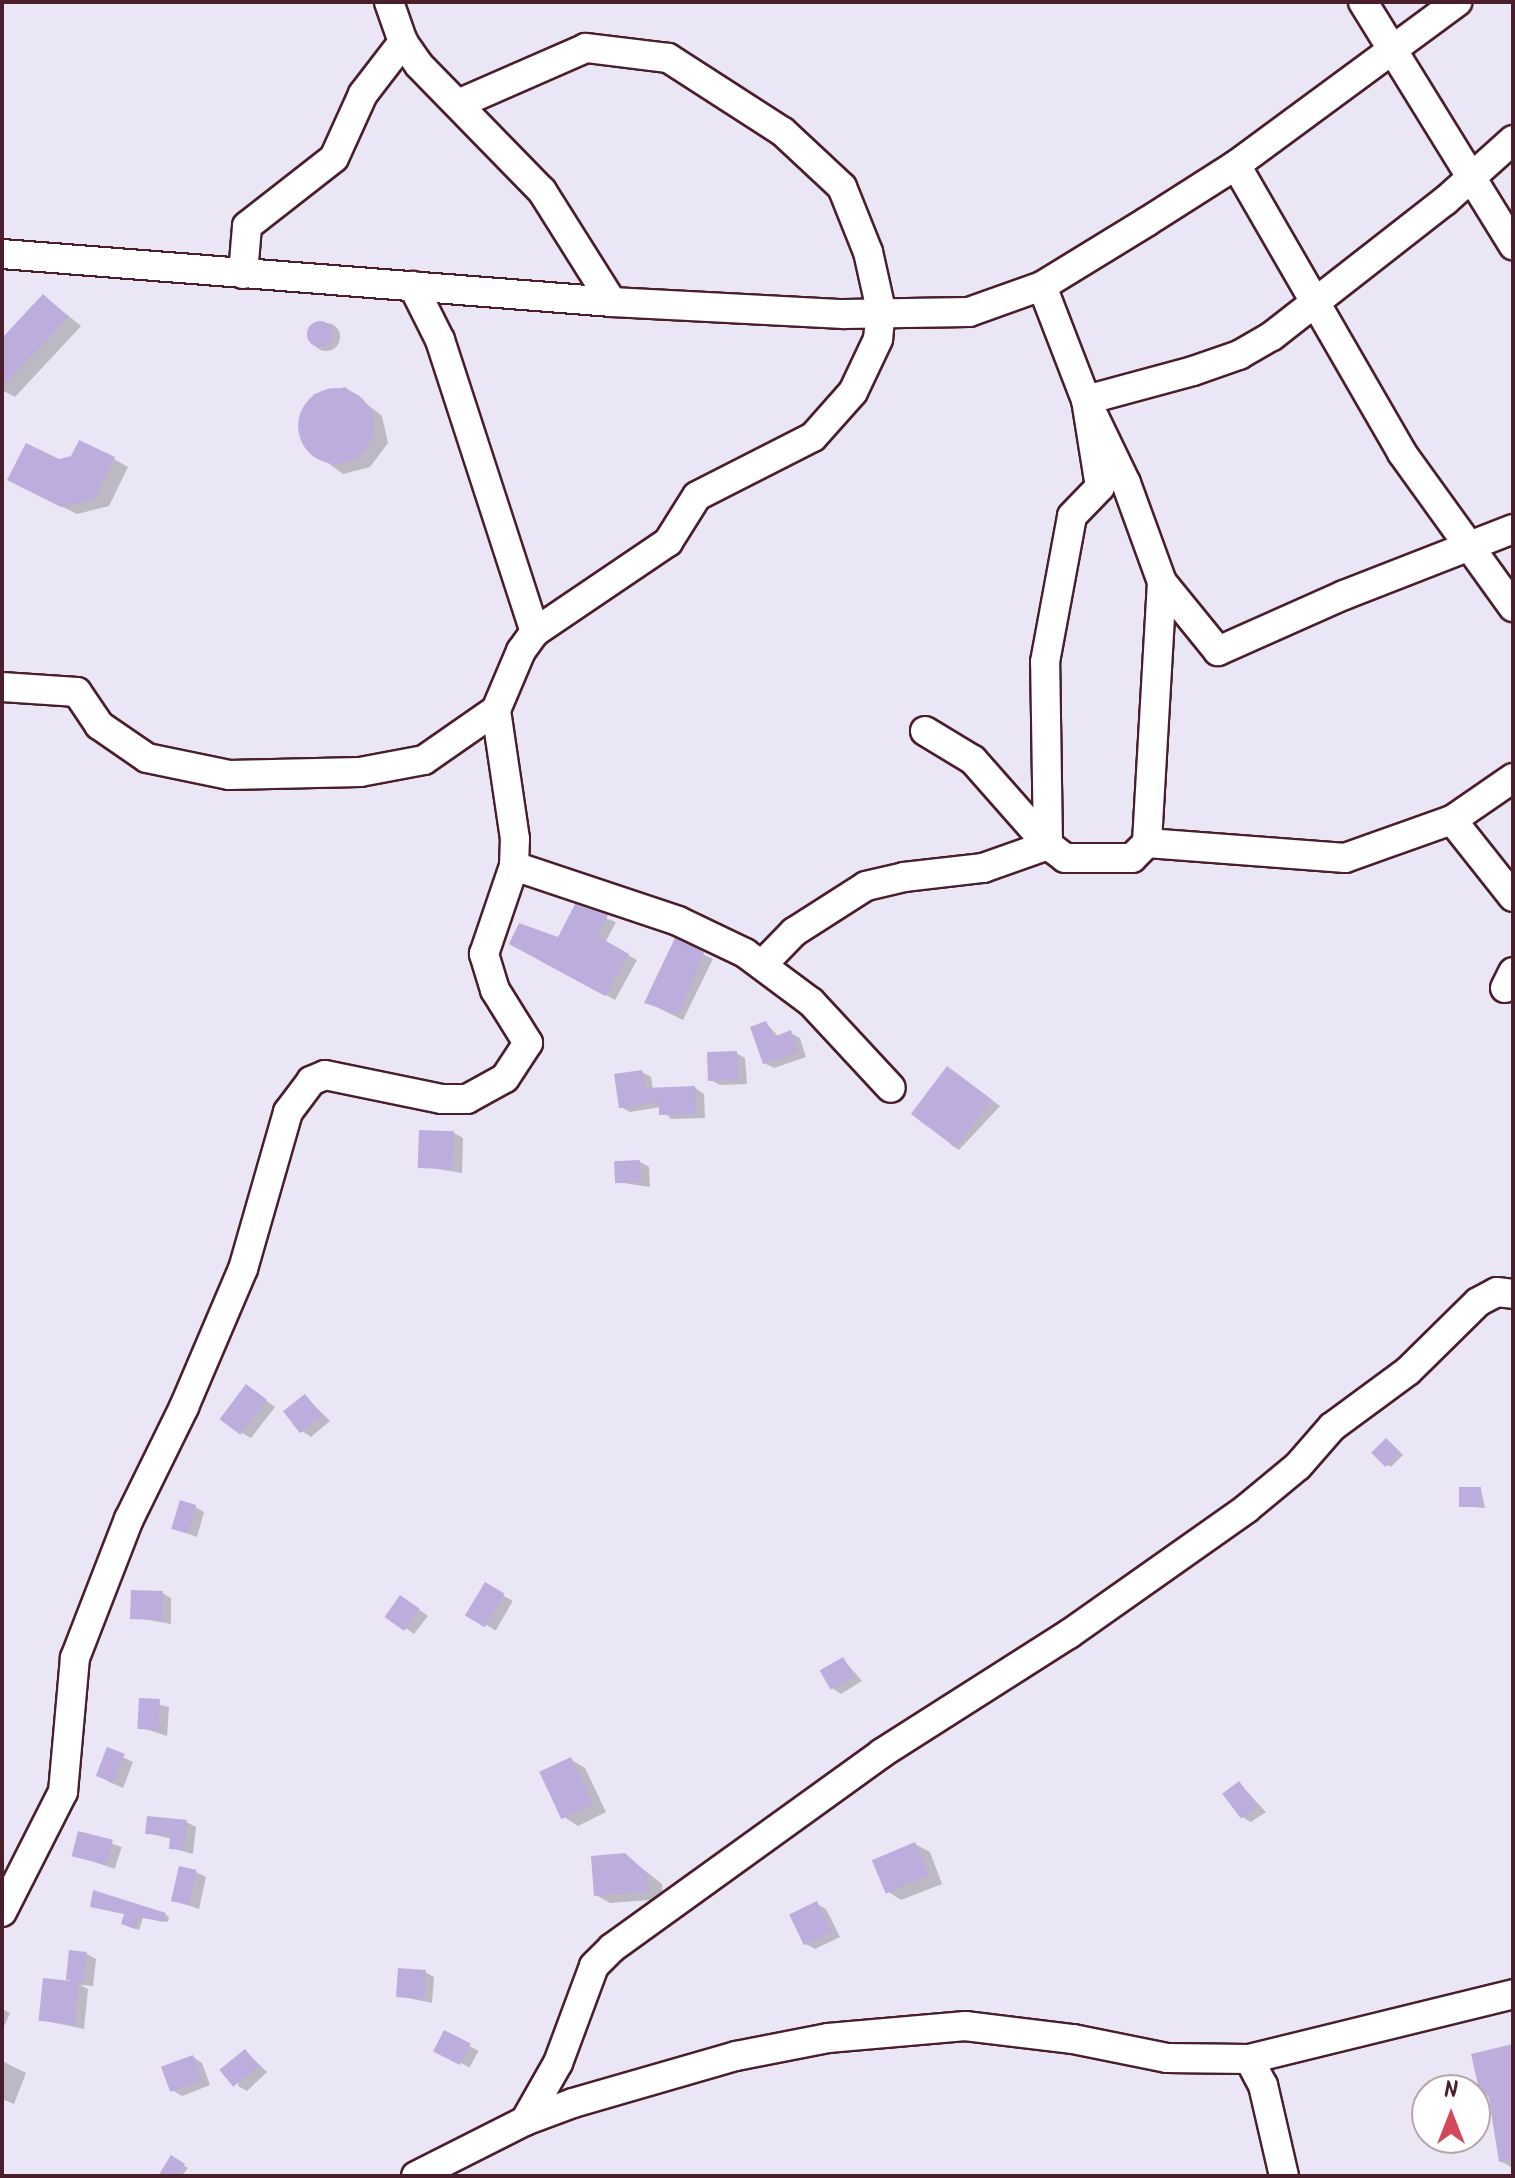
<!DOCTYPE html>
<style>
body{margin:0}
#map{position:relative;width:1515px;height:2178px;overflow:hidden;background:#ebe6f5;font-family:Kalam,sans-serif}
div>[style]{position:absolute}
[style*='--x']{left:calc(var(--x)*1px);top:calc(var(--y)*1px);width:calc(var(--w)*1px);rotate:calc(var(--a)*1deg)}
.shadow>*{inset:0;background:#0003;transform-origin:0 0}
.round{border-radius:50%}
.building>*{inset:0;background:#bdaddd;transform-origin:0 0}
.roads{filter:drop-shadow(2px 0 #4a1f2b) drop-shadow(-2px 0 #4a1f2b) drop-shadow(0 2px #4a1f2b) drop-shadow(0 -2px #4a1f2b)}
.minor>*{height:28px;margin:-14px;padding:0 14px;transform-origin:14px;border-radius:14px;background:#fff}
span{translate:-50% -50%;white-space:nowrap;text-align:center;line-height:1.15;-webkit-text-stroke:6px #fff;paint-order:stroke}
.frame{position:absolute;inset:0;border:4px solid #4a1f2b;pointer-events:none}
.north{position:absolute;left:1411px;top:2074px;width:80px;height:80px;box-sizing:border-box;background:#fff;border:2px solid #b7a5aa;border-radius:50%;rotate:0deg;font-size:22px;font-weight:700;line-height:32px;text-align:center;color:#4a1f2b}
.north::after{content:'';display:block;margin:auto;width:28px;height:36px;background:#d1495b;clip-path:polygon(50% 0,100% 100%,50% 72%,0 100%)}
</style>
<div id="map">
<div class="shadow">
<div style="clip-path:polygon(44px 296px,81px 326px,15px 397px,2px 390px,2px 341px)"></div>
<div class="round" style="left:312px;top:323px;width:28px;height:28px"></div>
<div style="clip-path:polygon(345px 387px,382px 416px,388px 443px,370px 467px,343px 474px,305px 446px,300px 419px,314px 394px)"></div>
<div style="clip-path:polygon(114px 459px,128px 467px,109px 506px,77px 514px,24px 488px,59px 461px)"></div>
<div style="clip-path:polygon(576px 907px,616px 922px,605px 943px,637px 960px,615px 1000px,512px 943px,559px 940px)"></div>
<div style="left:676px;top:941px;width:41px;height:68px;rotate:26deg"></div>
<div style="clip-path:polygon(766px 1023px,779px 1037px,791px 1033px,800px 1038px,806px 1057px,774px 1068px,764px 1063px)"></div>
<div style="clip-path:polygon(736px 1053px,745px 1058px,747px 1084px,720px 1085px,711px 1080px)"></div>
<div style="clip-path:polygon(642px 1072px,651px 1077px,653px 1090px,695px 1088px,704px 1094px,705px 1118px,671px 1119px,661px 1107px,630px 1112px,621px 1107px)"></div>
<div style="clip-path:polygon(956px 1073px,1000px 1106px,959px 1150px,950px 1144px)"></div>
<div style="clip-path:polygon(454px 1133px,463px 1138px,462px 1173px,420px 1166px)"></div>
<div style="clip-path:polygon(640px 1162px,649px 1167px,650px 1187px,617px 1182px)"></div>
<div style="clip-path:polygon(255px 1392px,275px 1407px,251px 1438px,242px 1433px)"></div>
<div style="clip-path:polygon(305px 1396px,330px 1421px,311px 1437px,302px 1431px)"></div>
<div style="clip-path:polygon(1390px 1442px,1403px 1455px,1391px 1467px,1387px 1465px)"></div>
<div style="clip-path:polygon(1481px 1489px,1485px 1508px,1461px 1506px)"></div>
<div style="clip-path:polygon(195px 1507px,204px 1512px,197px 1537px,174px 1528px)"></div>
<div style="left:485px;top:1585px;width:32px;height:34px;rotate:30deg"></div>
<div style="clip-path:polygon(162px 1593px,171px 1598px,171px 1624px,132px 1617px)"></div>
<div style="clip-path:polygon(410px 1603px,428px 1616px,414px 1634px,388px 1616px)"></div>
<div style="clip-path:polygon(843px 1659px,862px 1681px,841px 1694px,832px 1688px)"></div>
<div style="clip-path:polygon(141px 1700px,169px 1707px,167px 1736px,139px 1727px)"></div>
<div style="clip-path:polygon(108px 1750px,133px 1762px,123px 1788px,107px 1781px)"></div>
<div style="clip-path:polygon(570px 1759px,585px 1768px,606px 1812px,578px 1826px,564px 1817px)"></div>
<div style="clip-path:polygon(1239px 1783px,1266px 1812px,1251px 1822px,1242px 1817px)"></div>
<div style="clip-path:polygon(186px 1822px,196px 1827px,193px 1854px,171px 1848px,172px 1839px,147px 1833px)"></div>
<div style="left:79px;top:1833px;width:45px;height:23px;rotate:18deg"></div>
<div style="clip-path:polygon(915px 1844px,930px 1852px,942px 1884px,901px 1900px,887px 1891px)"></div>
<div style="clip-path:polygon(625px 1855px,662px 1884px,663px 1899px,610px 1903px,596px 1895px)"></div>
<div style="clip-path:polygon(196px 1872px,206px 1877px,199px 1909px,173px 1900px)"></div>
<div style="clip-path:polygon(817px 1904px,826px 1909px,840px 1937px,815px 1949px,806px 1944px)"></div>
<div style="clip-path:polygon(92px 1906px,165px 1914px,169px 1917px,168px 1922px,143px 1918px,139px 1930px,127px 1926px,126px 1914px)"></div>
<div style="clip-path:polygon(87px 1954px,96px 1959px,93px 1986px,80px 1985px,88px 1989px,84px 2029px,41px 2020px,76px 1984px,68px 1979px)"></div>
<div style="clip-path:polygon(425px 1972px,434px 1977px,432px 2003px,398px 1996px)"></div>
<div style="clip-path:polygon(2px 2009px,10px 2013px,2px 2031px)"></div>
<div style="left:445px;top:2033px;width:38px;height:19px;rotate:28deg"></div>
<div style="clip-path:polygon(1513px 2046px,1513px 2168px,1500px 2161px,1490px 2098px,1482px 2093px)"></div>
<div style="clip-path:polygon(245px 2051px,267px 2072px,247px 2091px,238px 2086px)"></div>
<div style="clip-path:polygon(193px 2057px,202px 2063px,210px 2085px,182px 2096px,172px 2090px)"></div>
<div style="clip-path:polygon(2px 2061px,26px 2073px,14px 2104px,2px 2099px)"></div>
<div style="clip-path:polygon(172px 2158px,188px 2168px,182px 2176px,165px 2176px)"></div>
</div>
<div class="building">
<div style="clip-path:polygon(43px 294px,68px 317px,2px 387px,2px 338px)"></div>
<div class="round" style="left:307px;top:321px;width:26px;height:26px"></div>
<div class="round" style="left:298px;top:388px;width:76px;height:76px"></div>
<div style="clip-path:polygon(79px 440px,115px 457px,94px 499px,61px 507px,7px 480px,26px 443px,59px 459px,71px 456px)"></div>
<div style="clip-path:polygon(575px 904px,608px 915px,597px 936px,629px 954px,605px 996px,509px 944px,519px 923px,558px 937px)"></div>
<div style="clip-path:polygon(675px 938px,704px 952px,679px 1014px,644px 1003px)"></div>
<div style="clip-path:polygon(766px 1021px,774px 1037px,791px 1030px,798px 1052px,763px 1064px,750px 1027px)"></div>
<div style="left:737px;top:1051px;width:29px;height:30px;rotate:88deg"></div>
<div style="left:947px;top:1066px;width:56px;height:60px;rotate:37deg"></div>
<div style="clip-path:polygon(642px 1070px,645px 1088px,695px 1086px,696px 1114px,659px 1115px,659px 1102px,619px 1108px,614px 1074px)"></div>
<div style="left:419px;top:1130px;width:35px;height:38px;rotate:2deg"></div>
<div style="left:640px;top:1160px;width:22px;height:26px;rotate:87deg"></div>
<div style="left:246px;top:1384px;width:26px;height:44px;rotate:37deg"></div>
<div style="left:305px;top:1394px;width:28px;height:28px;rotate:52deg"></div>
<div style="left:1386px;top:1438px;width:20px;height:21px;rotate:45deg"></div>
<div style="left:1459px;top:1487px;width:22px;height:20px"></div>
<div style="left:180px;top:1500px;width:17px;height:30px;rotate:17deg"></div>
<div style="left:485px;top:1582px;width:23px;height:39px;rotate:31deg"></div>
<div style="left:131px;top:1590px;width:32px;height:29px;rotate:2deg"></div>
<div style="left:400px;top:1595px;width:24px;height:27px;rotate:35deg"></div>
<div style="left:843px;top:1657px;width:22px;height:27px;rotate:60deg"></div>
<div style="left:139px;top:1698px;width:21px;height:31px;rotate:3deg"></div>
<div style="left:107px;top:1747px;width:19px;height:31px;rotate:21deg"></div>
<div style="left:571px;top:1757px;width:52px;height:35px;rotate:65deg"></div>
<div style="left:1239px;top:1781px;width:31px;height:21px;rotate:53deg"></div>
<div style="clip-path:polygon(147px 1816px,187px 1820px,184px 1850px,169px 1849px,170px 1835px,145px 1834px)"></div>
<div style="left:78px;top:1831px;width:36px;height:26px;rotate:14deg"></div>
<div style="left:915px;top:1842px;width:36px;height:47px;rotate:67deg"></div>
<div style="clip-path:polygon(625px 1853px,648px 1874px,649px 1892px,594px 1896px,591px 1856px)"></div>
<div style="left:179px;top:1866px;width:18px;height:36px;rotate:13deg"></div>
<div style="clip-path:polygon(93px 1890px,166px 1913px,164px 1922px,139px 1917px,135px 1929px,121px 1924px,124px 1914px,90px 1907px)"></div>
<div style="left:817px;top:1901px;width:34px;height:31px;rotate:64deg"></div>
<div style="left:69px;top:1950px;width:18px;height:30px;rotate:6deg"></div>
<div style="left:398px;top:1968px;width:28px;height:29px;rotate:4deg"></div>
<div style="left:43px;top:1978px;width:36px;height:43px;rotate:6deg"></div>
<div style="left:444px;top:2030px;width:30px;height:24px;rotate:27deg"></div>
<div style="clip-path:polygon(1513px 2044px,1513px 2159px,1499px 2162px,1488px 2093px,1480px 2094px,1471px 2054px)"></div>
<div style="left:245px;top:2049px;width:22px;height:33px;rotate:51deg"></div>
<div style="left:193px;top:2055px;width:27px;height:34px;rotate:70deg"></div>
<div style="clip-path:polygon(171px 2155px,185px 2164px,177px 2176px,158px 2176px)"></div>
</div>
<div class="roads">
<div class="minor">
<div style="--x:389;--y:2;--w:42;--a:70.7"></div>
<div style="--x:403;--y:42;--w:28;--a:55"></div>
<div style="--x:419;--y:65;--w:176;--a:45.7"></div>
<div style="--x:542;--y:191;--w:131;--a:57.8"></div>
<div style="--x:1363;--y:2;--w:286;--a:58.3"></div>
<div style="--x:1236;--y:165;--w:332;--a:60"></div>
<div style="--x:1402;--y:453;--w:190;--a:54.2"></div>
<div style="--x:2;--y:254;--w:612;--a:4.5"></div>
<div style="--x:612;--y:302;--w:232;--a:3"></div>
<div style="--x:844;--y:314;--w:125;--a:-0.9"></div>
<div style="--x:969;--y:312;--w:77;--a:-19.6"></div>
<div style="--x:1042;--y:286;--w:124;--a:-31.5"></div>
<div style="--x:1148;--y:221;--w:104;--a:-32.5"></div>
<div style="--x:1236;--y:165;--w:275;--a:-36.4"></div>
<div style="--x:243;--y:274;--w:48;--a:-85.2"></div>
<div style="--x:247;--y:226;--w:110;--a:-38"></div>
<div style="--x:334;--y:158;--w:70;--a:-65.6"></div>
<div style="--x:363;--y:94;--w:66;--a:-52.4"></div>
<div style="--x:413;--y:286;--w:60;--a:63.4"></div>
<div style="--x:440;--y:340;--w:307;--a:72"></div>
<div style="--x:1042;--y:286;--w:122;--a:68.9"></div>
<div style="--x:1086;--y:400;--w:92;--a:64.3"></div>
<div style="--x:1126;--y:483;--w:105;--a:70"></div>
<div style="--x:1162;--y:582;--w:261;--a:93.3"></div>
<div style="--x:1162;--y:582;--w:89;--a:50.9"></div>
<div style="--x:1218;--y:651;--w:138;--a:-24"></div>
<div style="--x:1344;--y:595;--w:181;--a:-21.3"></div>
<div style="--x:2;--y:687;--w:75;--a:3.8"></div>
<div style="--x:77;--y:692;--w:40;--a:56"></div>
<div style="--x:99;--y:725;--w:58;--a:34.5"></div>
<div style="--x:147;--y:758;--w:84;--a:11.7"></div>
<div style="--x:229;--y:775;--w:131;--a:-1.3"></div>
<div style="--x:360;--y:772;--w:65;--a:-10.6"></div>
<div style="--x:424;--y:760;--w:88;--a:-34.8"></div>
<div style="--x:925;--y:731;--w:56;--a:31.1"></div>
<div style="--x:973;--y:760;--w:113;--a:48.6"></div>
<div style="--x:1452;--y:820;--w:98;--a:51.6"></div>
<div style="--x:1048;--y:845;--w:183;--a:-90.9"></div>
<div style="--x:1045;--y:662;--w:148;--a:-79.5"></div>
<div style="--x:1072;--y:516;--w:40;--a:-46"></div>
<div style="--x:1100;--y:487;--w:88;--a:-99.1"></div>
<div style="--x:1086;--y:400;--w:111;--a:-15.2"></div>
<div style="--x:1193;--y:371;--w:49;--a:-19.2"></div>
<div style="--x:1239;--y:355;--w:38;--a:-30"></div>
<div style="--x:1272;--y:336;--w:219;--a:-38"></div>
<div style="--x:1445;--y:201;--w:91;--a:-41.9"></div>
<div style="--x:514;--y:866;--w:173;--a:18.5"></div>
<div style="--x:678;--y:921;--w:74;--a:25.5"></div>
<div style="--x:745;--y:953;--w:82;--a:36.6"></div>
<div style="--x:811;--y:1002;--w:117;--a:47.1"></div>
<div style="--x:762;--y:965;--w:46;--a:-45.9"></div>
<div style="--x:794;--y:932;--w:85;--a:-32.6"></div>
<div style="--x:866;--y:886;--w:39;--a:-13"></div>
<div style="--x:904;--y:877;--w:80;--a:-6.5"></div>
<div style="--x:983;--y:868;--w:69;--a:-19.5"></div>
<div style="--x:1048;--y:845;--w:21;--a:37"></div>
<div style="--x:1065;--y:858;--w:67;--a:0"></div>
<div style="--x:1132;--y:858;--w:21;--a:-45"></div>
<div style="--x:1147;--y:843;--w:199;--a:4.3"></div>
<div style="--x:1345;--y:858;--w:114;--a:-19.6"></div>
<div style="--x:1452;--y:820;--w:74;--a:-34.5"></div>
<div style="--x:1505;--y:988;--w:18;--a:-63"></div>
<div style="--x:2;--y:1912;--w:135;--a:-63.1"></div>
<div style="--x:63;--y:1792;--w:135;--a:-84.9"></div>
<div style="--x:75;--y:1658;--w:149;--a:-68.8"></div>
<div style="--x:129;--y:1519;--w:125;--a:-63.8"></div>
<div style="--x:184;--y:1407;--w:150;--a:-66.9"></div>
<div style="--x:243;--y:1269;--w:163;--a:-74"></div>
<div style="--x:288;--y:1112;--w:39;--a:-53"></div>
<div style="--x:311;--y:1081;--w:15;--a:-23"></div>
<div style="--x:325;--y:1075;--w:119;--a:11.6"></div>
<div style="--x:442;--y:1099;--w:25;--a:0"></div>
<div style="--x:467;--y:1099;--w:43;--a:-28.9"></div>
<div style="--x:505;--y:1078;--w:42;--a:-56.7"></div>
<div style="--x:528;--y:1043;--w:62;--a:-121.9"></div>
<div style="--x:495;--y:990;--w:38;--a:-107"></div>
<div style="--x:484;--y:954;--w:93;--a:-71.2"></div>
<div style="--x:514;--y:866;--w:27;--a:-88"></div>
<div style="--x:515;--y:839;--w:130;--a:-98.4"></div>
<div style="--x:496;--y:710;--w:64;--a:-67"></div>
<div style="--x:521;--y:651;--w:24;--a:-54"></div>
<div style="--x:535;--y:632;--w:161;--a:-34.1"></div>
<div style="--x:668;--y:542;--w:54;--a:-57.8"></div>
<div style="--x:697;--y:496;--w:130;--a:-27"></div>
<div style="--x:813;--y:437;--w:60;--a:-48.4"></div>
<div style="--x:853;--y:392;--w:59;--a:-64.7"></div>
<div style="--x:878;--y:339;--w:29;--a:-84"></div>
<div style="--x:881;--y:310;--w:59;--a:-102.6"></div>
<div style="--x:868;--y:252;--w:70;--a:-111.8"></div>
<div style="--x:842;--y:187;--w:81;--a:-137"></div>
<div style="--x:783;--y:132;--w:137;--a:-147.2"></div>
<div style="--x:668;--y:58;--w:83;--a:-173"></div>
<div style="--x:586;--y:48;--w:140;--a:156.4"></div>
<div style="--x:1249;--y:2059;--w:30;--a:62"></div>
<div style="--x:1263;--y:2085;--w:93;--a:77"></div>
<div style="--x:525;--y:2121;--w:67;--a:-60.4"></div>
<div style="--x:558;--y:2063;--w:103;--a:-69.6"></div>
<div style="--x:594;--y:1966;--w:25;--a:-45"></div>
<div style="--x:612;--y:1948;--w:333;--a:-35.8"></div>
<div style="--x:882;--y:1753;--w:222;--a:-32.5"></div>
<div style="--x:1069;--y:1634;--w:217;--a:-35.2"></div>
<div style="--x:1246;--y:1509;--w:67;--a:-39.6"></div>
<div style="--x:1298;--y:1466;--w:52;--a:-48.9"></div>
<div style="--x:1332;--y:1427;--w:94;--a:-36.4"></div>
<div style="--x:1408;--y:1371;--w:98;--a:-44.6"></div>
<div style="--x:1478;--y:1302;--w:21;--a:-28"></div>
<div style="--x:1497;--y:1292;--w:16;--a:7"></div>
<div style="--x:416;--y:2176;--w:122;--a:-26.8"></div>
<div style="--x:525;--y:2121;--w:51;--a:-20.6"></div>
<div style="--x:573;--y:2103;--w:170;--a:-16.1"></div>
<div style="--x:736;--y:2056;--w:94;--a:-11.1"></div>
<div style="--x:828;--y:2038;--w:138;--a:-5"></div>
<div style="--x:965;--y:2026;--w:109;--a:6.9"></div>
<div style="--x:1073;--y:2039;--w:96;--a:11.4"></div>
<div style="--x:1167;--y:2058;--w:82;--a:0.7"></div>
<div style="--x:1249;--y:2059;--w:272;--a:-13.8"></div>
</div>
</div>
<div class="frame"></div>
<div class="north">N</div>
</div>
